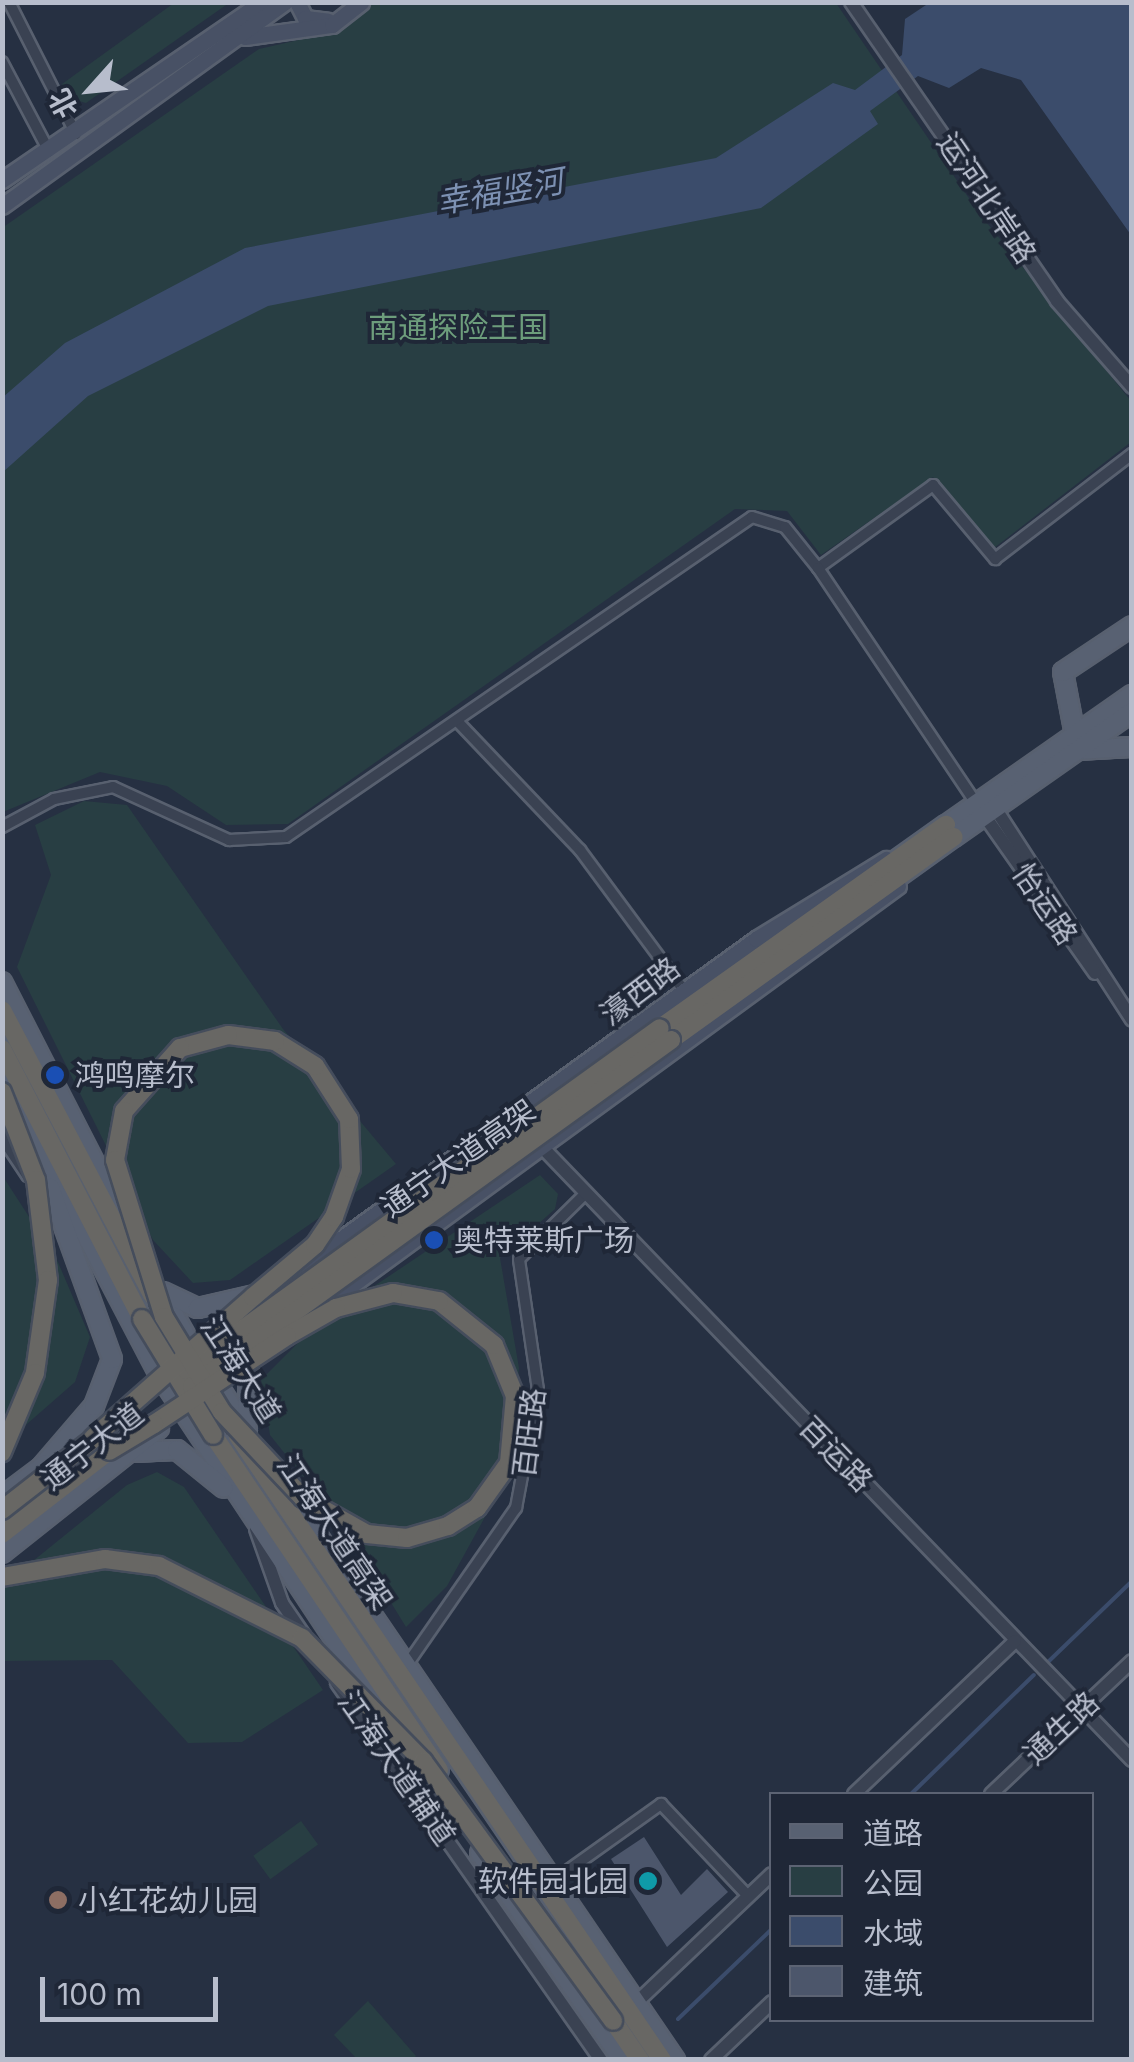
<!DOCTYPE html>
<meta charset="utf-8">
<style>
body{margin:0}
#map{position:relative;width:1134px;height:2062px;overflow:hidden;background:#263042;font-family:Inter,"Noto Sans SC",sans-serif}
div>[style]{position:absolute}
[style*='--x']{left:calc(var(--x)*1px);top:calc(var(--y)*1px);width:calc(var(--w)*1px);rotate:calc(var(--a)*1deg)}
.green>*{inset:0;background:#283e43;transform-origin:0 0}
.water>*{inset:0;background:#3b4c6b}
.stream>*{height:4px;margin:-2px;padding:0 2px;transform-origin:2px;border-radius:2px;background:#3b4c6b}
.building>*{inset:0;background:#4c566b}
.roads{filter:drop-shadow(2px 0 #58606f) drop-shadow(-2px 0 #58606f) drop-shadow(0 2px #58606f) drop-shadow(0 -2px #58606f)}
.minor>*{height:10px;margin:-5px;padding:0 5px;transform-origin:5px;border-radius:5px;background:#3a4252}
.tertiary>*{height:12px;margin:-6px;padding:0 6px;transform-origin:6px;border-radius:6px;background:#3a4252}
.secondary>*{height:15px;margin:-7.5px;padding:0 7.5px;transform-origin:7.5px;border-radius:7.5px;background:#485165}
.primary>*{height:18px;margin:-9px;padding:0 9px;transform-origin:9px;border-radius:9px;background:#586172}
.trunk>*{height:18px;margin:-9px;padding:0 9px;transform-origin:9px;border-radius:9px;background:#686764}
.bridges{filter:drop-shadow(2px 0 #454d5c) drop-shadow(-2px 0 #454d5c) drop-shadow(0 2px #454d5c) drop-shadow(0 -2px #454d5c)}
.trunk-bridge>*{height:18px;margin:-9px;padding:0 9px;transform-origin:9px;border-radius:9px;background:#686764}
.dots>*{width:28px;height:28px;translate:-50% -50%;box-sizing:border-box;border:5px solid #1f2737;border-radius:50%}
span{translate:-50% -50%;white-space:nowrap;text-align:center;line-height:1.15;-webkit-text-stroke:8px #1f2737;paint-order:stroke}
.street-label{font-size:30px;color:#b7bdcc}
.park-label{font-size:30px;color:#6d9d7c}
.poi-label{font-size:30px;color:#b7bdcc}
.left{translate:0 -50%;text-align:left}
.right{translate:-100% -50%;text-align:right}
.water-label{font-size:32px;color:#7d91b3;font-style:italic}
.frame{position:absolute;inset:0;border:5px solid #b7bdcc;pointer-events:none}
.legend{position:absolute;left:769px;top:1792px;width:325px;height:230px;box-sizing:border-box;background:#1f2737;border:2px solid #5c6373;margin:0;padding:12px 18px;list-style:none;font-size:30px;color:#b7bdcc}
.legend li{display:flex;align-items:center;gap:20px;height:50px}
.legend b{width:50px;border:2px solid #5c6373}
.north{position:absolute;left:40px;top:40px;width:100px;height:100px;-webkit-text-stroke:8px #1f2737;paint-order:stroke;rotate:243deg;font-size:28px;font-weight:700;line-height:40px;text-align:center;color:#b7bdcc}
.north::after{content:'';display:block;margin:auto;width:35px;height:45px;background:#b7bdcc;clip-path:polygon(50% 0,100% 100%,50% 72%,0 100%)}
.scale{position:absolute;left:40px;top:1977px;width:178px;height:45px;box-sizing:border-box;border:5px solid #b7bdcc;border-top:0;padding-left:12px;font-size:30px;line-height:35px;white-space:nowrap;color:#b7bdcc;-webkit-text-stroke:8px #1f2737;paint-order:stroke}
</style>
<div id="map">
<div class="green">
<div style="clip-path:polygon(174px 3px,229px 3px,86px 103px,71px 99px,62px 84px)"></div>
<div style="clip-path:polygon(366px 3px,836px 3px,979px 213px,1131px 401px,1131px 442px,994px 548px,933px 477px,821px 555px,787px 511px,735px 509px,288px 824px,226px 825px,167px 786px,100px 772px,3px 812px,2px 228px,259px 49px,325px 34px)"></div>
<div style="clip-path:polygon(84px 801px,127px 805px,283px 1029px,396px 1164px,230px 1280px,193px 1283px,153px 1240px,17px 967px,51px 875px,35px 825px)"></div>
<div style="clip-path:polygon(2px 1175px,57px 1260px,90px 1337px,75px 1382px,3px 1445px)"></div>
<div style="clip-path:polygon(540px 1175px,558px 1194px,555px 1209px,500px 1258px,519px 1368px,507px 1477px,447px 1586px,406px 1627px,348px 1533px,270px 1435px,261px 1380px,316px 1325px)"></div>
<div style="clip-path:polygon(157px 1472px,184px 1487px,323px 1690px,242px 1742px,188px 1743px,112px 1660px,3px 1661px,2px 1586px,127px 1485px)"></div>
<div style="left:301px;top:1821px;width:29px;height:59px;rotate:54deg"></div>
<div style="clip-path:polygon(368px 2001px,416px 2056px,413px 2059px,357px 2059px,334px 2035px)"></div>
</div>
<div class="water">
<div style="clip-path:polygon(929px 3px,1131px 3px,1131px 235px,1021px 80px,981px 68px,949px 88px,918px 76px,870px 111px,878px 124px,761px 208px,268px 306px,88px 396px,3px 472px,2px 398px,65px 343px,245px 248px,716px 158px,833px 83px,855px 90px,902px 55px,905px 19px)"></div>
</div>
<div class="stream">
<div style="--x:1049;--y:1661;--w:115;--a:-43.9"></div>
<div style="--x:911;--y:1794;--w:171;--a:-44.1"></div>
<div style="--x:678;--y:2019;--w:130;--a:-43.8"></div>
</div>
<div class="building">
<div style="clip-path:polygon(644px 1837px,681px 1895px,707px 1869px,728px 1892px,667px 1947px,611px 1859px)"></div>
</div>
<div class="roads">
<div class="minor">
<div style="--x:9;--y:2;--w:148;--a:63.1"></div>
<div style="--x:2;--y:62;--w:101;--a:62.2"></div>
<div style="--x:818;--y:568;--w:142;--a:-35.8"></div>
<div style="--x:933;--y:485;--w:97;--a:50"></div>
<div style="--x:995;--y:559;--w:173;--a:-37.5"></div>
<div style="--x:458;--y:722;--w:177;--a:46.4"></div>
<div style="--x:580;--y:850;--w:177;--a:53.5"></div>
<div style="--x:2;--y:827;--w:59;--a:-28.3"></div>
<div style="--x:54;--y:799;--w:60;--a:-11.5"></div>
<div style="--x:113;--y:787;--w:128;--a:24.6"></div>
<div style="--x:229;--y:840;--w:57;--a:-3"></div>
<div style="--x:286;--y:837;--w:565;--a:-34.48"></div>
<div style="--x:752;--y:517;--w:34;--a:17"></div>
<div style="--x:785;--y:527;--w:53;--a:51.2"></div>
<div style="--x:818;--y:568;--w:283;--a:56.1"></div>
<div style="--x:406;--y:1666;--w:193;--a:-55.2"></div>
<div style="--x:516;--y:1508;--w:120;--a:-79.4"></div>
<div style="--x:538;--y:1390;--w:132;--a:-98.3"></div>
<div style="--x:519;--y:1259;--w:93;--a:-44.6"></div>
<div style="--x:553;--y:1881;--w:133;--a:-35.5"></div>
<div style="--x:661;--y:1804;--w:127;--a:46.6"></div>
</div>
<div class="tertiary">
<div style="--x:851;--y:2;--w:363;--a:55.4"></div>
<div style="--x:1057;--y:301;--w:114;--a:48.9"></div>
<div style="--x:995;--y:808;--w:252;--a:57.1"></div>
<div style="--x:984;--y:815;--w:193;--a:54.9"></div>
<div style="--x:2;--y:1136;--w:47;--a:56.3"></div>
<div style="--x:542;--y:1147;--w:851;--a:46.1"></div>
<div style="--x:256;--y:1529;--w:78;--a:70.6"></div>
<div style="--x:282;--y:1603;--w:41;--a:55.9"></div>
<div style="--x:337;--y:1683;--w:460;--a:55"></div>
<div style="--x:854;--y:1794;--w:222;--a:-43.5"></div>
<div style="--x:991;--y:1794;--w:194;--a:-43.3"></div>
<div style="--x:637;--y:2002;--w:186;--a:-43.5"></div>
<div style="--x:711;--y:2060;--w:84;--a:-43.6"></div>
</div>
<div class="secondary">
<div style="--x:297;--y:2;--w:18;--a:63"></div>
<div style="--x:305;--y:18;--w:23;--a:7"></div>
<div style="--x:245;--y:37;--w:88;--a:-7.9"></div>
<div style="--x:332;--y:25;--w:37;--a:-38"></div>
<div style="--x:2;--y:180;--w:315;--a:-34.4"></div>
<div style="--x:2;--y:206;--w:349;--a:-35.8"></div>
<div style="--x:287;--y:1278;--w:579;--a:-35.86"></div>
<div style="--x:756;--y:939;--w:153;--a:-31.6"></div>
<div style="--x:315;--y:1312;--w:722;--a:-36.16"></div>
</div>
<div class="primary">
<div style="--x:1075;--y:735;--w:64;--a:-100.8"></div>
<div style="--x:1063;--y:672;--w:83;--a:-33.7"></div>
<div style="--x:1078;--y:750;--w:54;--a:-3.2"></div>
<div style="--x:946;--y:825;--w:227;--a:-35"></div>
<div style="--x:954;--y:837;--w:218;--a:-35.1"></div>
<div style="--x:2;--y:982;--w:292;--a:62.9"></div>
<div style="--x:2;--y:1074;--w:339;--a:62.4"></div>
<div style="--x:159;--y:1374;--w:411;--a:56.5"></div>
<div style="--x:161;--y:1292;--w:63;--a:60.6"></div>
<div style="--x:163;--y:1292;--w:38;--a:25"></div>
<div style="--x:198;--y:1308;--w:58;--a:-12.8"></div>
<div style="--x:210;--y:1373;--w:69;--a:57.5"></div>
<div style="--x:247;--y:1423;--w:63;--a:-88.2"></div>
<div style="--x:135;--y:1452;--w:42;--a:-2.7"></div>
<div style="--x:177;--y:1450;--w:60;--a:39"></div>
<div style="--x:38;--y:1471;--w:86;--a:-49.3"></div>
<div style="--x:94;--y:1406;--w:50;--a:-69"></div>
<div style="--x:112;--y:1359;--w:182;--a:-109.9"></div>
<div style="--x:284;--y:1486;--w:695;--a:55.74"></div>
<div style="--x:2;--y:1497;--w:55;--a:-36.9"></div>
<div style="--x:2;--y:1553;--w:201;--a:-38.5"></div>
<div style="--x:480;--y:1853;--w:252;--a:55.4"></div>
</div>
<div class="trunk">
<div style="--x:2;--y:1010;--w:322;--a:62.2"></div>
<div style="--x:660;--y:1028;--w:351;--a:-35.4"></div>
<div style="--x:671;--y:1040;--w:348;--a:-35.7"></div>
<div style="--x:2;--y:1049;--w:304;--a:62.6"></div>
<div style="--x:213;--y:1435;--w:404;--a:56"></div>
<div style="--x:238;--y:1436;--w:754;--a:55.8"></div>
<div style="--x:2;--y:1534;--w:135;--a:-37.8"></div>
<div style="--x:605;--y:2009;--w:62;--a:55.5"></div>
</div>
</div>
<div class="bridges">
<div class="trunk-bridge">
<div style="--x:2;--y:1092;--w:94;--a:68.9"></div>
<div style="--x:36;--y:1180;--w:101;--a:83.2"></div>
<div style="--x:48;--y:1280;--w:94;--a:98"></div>
<div style="--x:35;--y:1373;--w:86;--a:112.7"></div>
<div style="--x:142;--y:1319;--w:136;--a:58.5"></div>
<div style="--x:186;--y:1370;--w:584;--a:-35.81"></div>
<div style="--x:192;--y:1386;--w:591;--a:-35.84"></div>
<div style="--x:93;--y:1438;--w:213;--a:-41.4"></div>
<div style="--x:253;--y:1297;--w:81;--a:-40"></div>
<div style="--x:315;--y:1245;--w:34;--a:-56"></div>
<div style="--x:334;--y:1217;--w:51;--a:-70.5"></div>
<div style="--x:351;--y:1169;--w:50;--a:-92.3"></div>
<div style="--x:349;--y:1119;--w:63;--a:-122.7"></div>
<div style="--x:315;--y:1066;--w:47;--a:-148"></div>
<div style="--x:275;--y:1041;--w:47;--a:-172.7"></div>
<div style="--x:228;--y:1035;--w:50;--a:164.8"></div>
<div style="--x:180;--y:1048;--w:84;--a:131.6"></div>
<div style="--x:124;--y:1111;--w:50;--a:100.4"></div>
<div style="--x:115;--y:1160;--w:164;--a:72.7"></div>
<div style="--x:164;--y:1317;--w:111;--a:58.6"></div>
<div style="--x:222;--y:1412;--w:118;--a:46.7"></div>
<div style="--x:303;--y:1498;--w:73;--a:29.4"></div>
<div style="--x:367;--y:1534;--w:40;--a:5.7"></div>
<div style="--x:407;--y:1538;--w:43;--a:-16.3"></div>
<div style="--x:448;--y:1526;--w:34;--a:-32"></div>
<div style="--x:477;--y:1508;--w:55;--a:-54.6"></div>
<div style="--x:509;--y:1463;--w:67;--a:-84.9"></div>
<div style="--x:515;--y:1396;--w:55;--a:-112.4"></div>
<div style="--x:494;--y:1345;--w:70;--a:-141.3"></div>
<div style="--x:439;--y:1301;--w:47;--a:-170.1"></div>
<div style="--x:393;--y:1293;--w:59;--a:165.3"></div>
<div style="--x:336;--y:1308;--w:56;--a:150.3"></div>
<div style="--x:287;--y:1336;--w:159;--a:146.5"></div>
<div style="--x:154;--y:1424;--w:52;--a:149"></div>
<div style="--x:2;--y:1510;--w:125;--a:-37.9"></div>
<div style="--x:2;--y:1577;--w:105;--a:-9.9"></div>
<div style="--x:105;--y:1559;--w:54;--a:7.4"></div>
<div style="--x:159;--y:1566;--w:160;--a:26.7"></div>
<div style="--x:302;--y:1638;--w:173;--a:45.5"></div>
<div style="--x:423;--y:1761;--w:322;--a:53.8"></div>
</div>
</div>
<div class="dots">
<div style="left:55px;top:1075px;background:#1a4fb4"></div>
<div style="left:434px;top:1240px;background:#1a4fb4"></div>
<div style="left:648px;top:1881px;background:#0f9aa8"></div>
<div style="left:58px;top:1900px;background:#8d6e63"></div>
</div>
<div class="street-label">
<span style="left:987px;top:198px;rotate:56deg">运河北岸路</span>
<span style="left:1045px;top:904px;rotate:56deg">怡运路</span>
<span style="left:640px;top:991px;rotate:-37deg">濠西路</span>
<span style="left:458px;top:1158px;rotate:-35deg">通宁大道高架</span>
<span style="left:241px;top:1369px;rotate:57deg">江海大道</span>
<span style="left:529px;top:1433px;rotate:-83deg">百旺路</span>
<span style="left:92px;top:1446px;rotate:-38deg">通宁大道</span>
<span style="left:836px;top:1454px;rotate:46deg">百运路</span>
<span style="left:335px;top:1532px;rotate:56deg">江海大道高架</span>
<span style="left:1061px;top:1728px;rotate:-43deg">通生路</span>
<span style="left:397px;top:1768px;rotate:55deg">江海大道辅道</span>
</div>
<div class="park-label">
<span style="left:458px;top:327px">南通探险王国</span>
</div>
<div class="poi-label">
<span class="left" style="left:75px;top:1075px">鸿鸣摩尔</span>
<span class="left" style="left:454px;top:1240px">奥特莱斯广场</span>
<span class="right" style="left:628px;top:1881px">软件园北园</span>
<span class="left" style="left:78px;top:1900px">小红花幼儿园</span>
</div>
<div class="water-label">
<span style="left:500px;top:192px;rotate:-10deg">幸福竖河</span>
</div>
<div class="frame"></div>
<ul class="legend">
<li><b style="height:12px;background:#586172"></b>道路</li>
<li><b style="height:28px;background:#283e43"></b>公园</li>
<li><b style="height:28px;background:#3b4c6b"></b>水域</li>
<li><b style="height:28px;background:#4c566b"></b>建筑</li>
</ul>
<div class="north">北</div>
<div class="scale">100 m</div>
</div>
